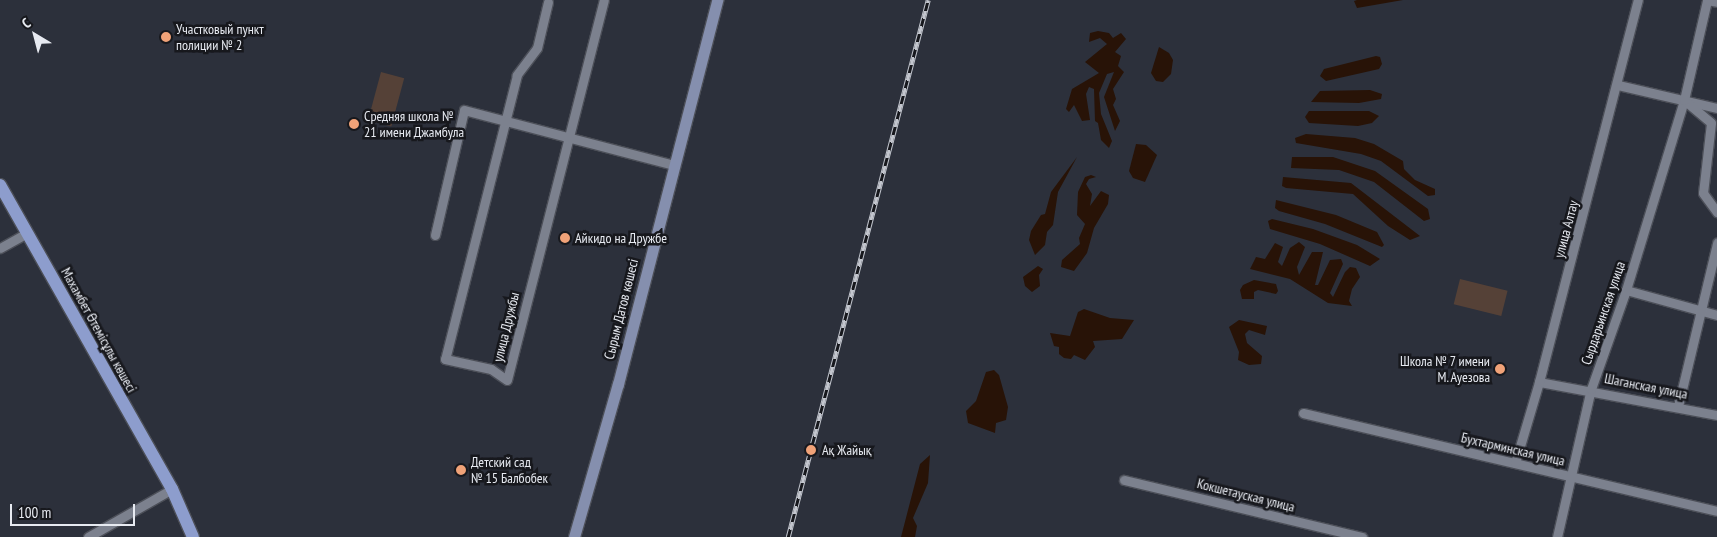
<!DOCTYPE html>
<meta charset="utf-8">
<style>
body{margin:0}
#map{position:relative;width:1717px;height:537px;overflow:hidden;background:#2c303b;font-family:"PT Sans Narrow",sans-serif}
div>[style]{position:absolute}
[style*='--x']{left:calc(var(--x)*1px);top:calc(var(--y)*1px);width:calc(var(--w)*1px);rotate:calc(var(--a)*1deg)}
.green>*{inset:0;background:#554137;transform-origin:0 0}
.water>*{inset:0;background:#281307}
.roads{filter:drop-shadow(1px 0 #4c4f58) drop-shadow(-1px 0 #4c4f58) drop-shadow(0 1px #4c4f58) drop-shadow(0 -1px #4c4f58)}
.minor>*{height:9px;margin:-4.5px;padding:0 4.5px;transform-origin:4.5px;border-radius:4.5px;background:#7c818e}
.secondary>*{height:11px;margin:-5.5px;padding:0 5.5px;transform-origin:5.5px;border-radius:5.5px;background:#858fae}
.primary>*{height:12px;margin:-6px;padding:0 6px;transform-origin:6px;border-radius:6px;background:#8d9dcd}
.rail>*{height:4.5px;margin-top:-2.25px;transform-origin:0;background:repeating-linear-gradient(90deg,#17181d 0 8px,#c3c6ce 0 16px);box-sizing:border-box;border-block:1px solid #c3c6ce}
.dots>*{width:14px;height:14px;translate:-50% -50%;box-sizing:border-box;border:2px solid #17181d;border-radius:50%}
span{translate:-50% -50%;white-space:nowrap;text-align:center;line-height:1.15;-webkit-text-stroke:5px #17181d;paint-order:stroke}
.poi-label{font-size:14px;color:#e7eaf1}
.left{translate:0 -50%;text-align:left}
.right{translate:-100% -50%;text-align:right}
.street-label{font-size:14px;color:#e7eaf1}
.north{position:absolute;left:10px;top:10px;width:50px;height:50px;-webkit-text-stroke:4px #17181d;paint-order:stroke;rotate:323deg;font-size:14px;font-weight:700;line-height:20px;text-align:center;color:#e7eaf1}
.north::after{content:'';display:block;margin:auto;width:18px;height:22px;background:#e7eaf1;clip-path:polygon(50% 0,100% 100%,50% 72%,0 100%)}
.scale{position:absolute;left:10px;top:504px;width:125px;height:22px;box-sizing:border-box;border:2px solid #e7eaf1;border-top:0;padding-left:6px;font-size:15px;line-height:18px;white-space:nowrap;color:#e7eaf1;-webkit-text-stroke:4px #17181d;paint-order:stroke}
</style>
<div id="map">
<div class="green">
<div style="left:381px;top:72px;width:24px;height:50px;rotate:15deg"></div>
<div style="left:1460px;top:279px;width:49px;height:26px;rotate:14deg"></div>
</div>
<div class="water">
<div style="clip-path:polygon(1403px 0,1357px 8px,1354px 1px,1357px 0)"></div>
<div style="clip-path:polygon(1098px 31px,1109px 33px,1113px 38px,1121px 33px,1126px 39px,1115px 52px,1121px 56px,1118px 66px,1124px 72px,1113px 89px,1116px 99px,1113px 105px,1120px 121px,1115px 131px,1104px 97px,1114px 72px,1107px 74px,1099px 93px,1101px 114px,1112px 141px,1109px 148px,1101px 140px,1098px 123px,1095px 121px,1094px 89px,1089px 87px,1086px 94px,1090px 120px,1082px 121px,1074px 105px,1069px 112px,1066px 109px,1072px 89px,1099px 73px,1085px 62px,1107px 44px,1100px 38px,1089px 42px,1090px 33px)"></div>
<div style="clip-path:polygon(1159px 47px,1169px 53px,1173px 60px,1171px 74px,1163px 82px,1156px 81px,1151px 73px)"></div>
<div style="clip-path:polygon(1376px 56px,1380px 57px,1382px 64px,1379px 69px,1326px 81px,1320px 76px,1324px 69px)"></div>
<div style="clip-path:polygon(1370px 90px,1382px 94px,1381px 99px,1359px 103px,1311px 102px,1320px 91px)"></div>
<div style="clip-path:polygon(1309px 111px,1369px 111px,1379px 116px,1372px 123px,1358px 126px,1309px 123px,1305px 117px)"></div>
<div style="clip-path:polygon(1306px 134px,1355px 138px,1374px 144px,1403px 161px,1404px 169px,1415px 180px,1435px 189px,1435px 195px,1428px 196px,1381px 161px,1361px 154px,1296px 143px,1295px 138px)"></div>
<div style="clip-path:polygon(1136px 144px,1146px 145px,1157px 155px,1145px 182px,1133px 178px,1129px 171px)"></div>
<div style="clip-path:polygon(1077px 157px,1058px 192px,1053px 225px,1047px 232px,1045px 245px,1035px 255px,1029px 240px,1031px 231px,1041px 215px,1045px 214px,1051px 192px)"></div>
<div style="clip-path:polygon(1292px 157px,1333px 157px,1375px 171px,1428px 209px,1430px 219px,1424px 221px,1374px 182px,1339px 170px,1291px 168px)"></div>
<div style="clip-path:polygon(1091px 175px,1096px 177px,1089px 179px,1086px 184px,1092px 194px,1090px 206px,1101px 191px,1109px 195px,1108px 204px,1094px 228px,1087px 253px,1074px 271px,1061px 267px,1062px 260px,1080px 244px,1079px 238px,1085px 224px,1077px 215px,1078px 192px,1085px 177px)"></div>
<div style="clip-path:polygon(1283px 177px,1351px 183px,1420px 236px,1410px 240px,1388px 226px,1353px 194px,1286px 188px,1282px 186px)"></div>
<div style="clip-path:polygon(1276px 200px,1336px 215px,1377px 232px,1384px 245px,1382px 247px,1325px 224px,1279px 211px,1275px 208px)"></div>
<div style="clip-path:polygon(1272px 219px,1313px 229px,1357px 245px,1380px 259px,1370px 266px,1320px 244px,1270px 229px,1268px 221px)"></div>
<div style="clip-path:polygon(1299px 242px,1305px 247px,1297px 267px,1299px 275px,1312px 252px,1323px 252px,1315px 285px,1318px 285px,1330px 260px,1341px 259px,1343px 264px,1330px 293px,1333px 297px,1345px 272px,1350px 267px,1356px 268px,1360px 277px,1352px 289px,1349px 301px,1352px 306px,1328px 303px,1290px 279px,1250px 269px,1256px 257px,1265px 259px,1275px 243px,1283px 247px,1278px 262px,1282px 266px,1290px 248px)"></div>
<div style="clip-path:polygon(1038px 266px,1043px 269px,1039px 275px,1040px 286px,1032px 292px,1025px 286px,1023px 277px)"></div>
<div style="clip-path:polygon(1254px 280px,1276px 284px,1278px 291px,1276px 294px,1258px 290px,1254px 292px,1254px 299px,1242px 299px,1240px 290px,1243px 285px)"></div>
<div style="clip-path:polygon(1084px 309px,1110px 318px,1134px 320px,1122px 339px,1093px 341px,1095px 347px,1085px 360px,1074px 355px,1071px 359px,1064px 358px,1059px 354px,1059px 347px,1054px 346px,1050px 333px,1070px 336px,1078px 312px)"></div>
<div style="clip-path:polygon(1239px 320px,1267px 326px,1265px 335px,1249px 330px,1245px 334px,1247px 343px,1262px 356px,1261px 364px,1249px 365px,1238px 360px,1239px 352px,1229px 327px)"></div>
<div style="clip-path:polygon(994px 370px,999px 375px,1008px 407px,1006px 420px,996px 423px,995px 433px,968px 423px,966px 411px,976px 401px,986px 372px)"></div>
<div style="clip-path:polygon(930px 455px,928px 483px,913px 518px,917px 526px,915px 537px,901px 537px,920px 464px)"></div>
</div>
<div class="roads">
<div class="minor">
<div style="--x:548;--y:2;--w:47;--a:103.4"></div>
<div style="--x:537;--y:48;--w:34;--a:127"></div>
<div style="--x:517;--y:75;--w:293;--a:104.2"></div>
<div style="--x:445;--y:359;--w:47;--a:12.3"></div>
<div style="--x:491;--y:369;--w:19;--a:35"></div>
<div style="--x:507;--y:380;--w:392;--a:-75.7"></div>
<div style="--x:1618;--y:85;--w:102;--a:13.1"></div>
<div style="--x:1684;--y:100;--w:35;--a:40"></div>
<div style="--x:1711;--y:123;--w:70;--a:96.5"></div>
<div style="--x:1703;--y:193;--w:24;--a:54"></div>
<div style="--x:435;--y:235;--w:128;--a:-76.9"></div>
<div style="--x:464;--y:110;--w:217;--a:14.7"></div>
<div style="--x:0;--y:248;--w:31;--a:-29"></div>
<div style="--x:1626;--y:290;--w:94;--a:15.4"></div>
<div style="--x:1539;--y:382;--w:181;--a:10.5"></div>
<div style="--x:1678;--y:406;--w:168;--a:-76.5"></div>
<div style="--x:1303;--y:413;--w:425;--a:13.3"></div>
<div style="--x:1515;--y:463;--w:84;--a:-73.5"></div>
<div style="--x:1539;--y:382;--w:395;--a:-75.5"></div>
<div style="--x:1124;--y:480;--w:245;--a:13.5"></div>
<div style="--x:88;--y:537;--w:97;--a:-29.7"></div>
<div style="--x:1557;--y:537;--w:152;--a:-77.1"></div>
<div style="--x:1591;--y:389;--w:105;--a:-70.5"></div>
<div style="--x:1626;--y:290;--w:199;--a:-73"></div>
<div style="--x:1684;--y:100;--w:103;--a:-77"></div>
<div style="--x:1707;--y:0;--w:10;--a:11"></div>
</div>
<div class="secondary">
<div style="--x:574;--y:537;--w:159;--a:-74"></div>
<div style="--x:618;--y:384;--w:397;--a:-75.5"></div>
</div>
<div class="primary">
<div style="--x:0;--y:185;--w:349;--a:60.5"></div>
<div style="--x:172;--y:489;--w:52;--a:66.4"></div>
</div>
</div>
<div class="rail">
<div style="--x:788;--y:537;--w:555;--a:-75.39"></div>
</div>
<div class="dots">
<div style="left:166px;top:37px;background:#f0a278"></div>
<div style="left:354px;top:124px;background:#f0a278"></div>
<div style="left:565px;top:238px;background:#f0a278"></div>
<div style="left:1500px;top:369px;background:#f0a278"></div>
<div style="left:811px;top:450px;background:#f0a278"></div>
<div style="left:461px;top:470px;background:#f0a278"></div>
</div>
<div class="poi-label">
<span class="left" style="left:176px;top:37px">Участковый пункт<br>полиции № 2</span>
<span class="left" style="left:364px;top:124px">Средняя школа №<br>21 имени Джамбула</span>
<span class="left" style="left:575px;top:238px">Айкидо на Дружбе</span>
<span class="right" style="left:1490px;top:369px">Школа № 7 имени<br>М. Ауезова</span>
<span class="left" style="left:822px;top:450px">Ақ Жайық</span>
<span class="left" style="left:471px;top:470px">Детский сад<br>№ 15 Балбобек</span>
</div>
<div class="street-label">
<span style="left:1566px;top:229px;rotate:-75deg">улица Алтау</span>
<span style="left:621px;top:309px;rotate:-76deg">Сырым Датов көшесі</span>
<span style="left:1603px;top:313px;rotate:-71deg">Сырдарьинская улица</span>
<span style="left:506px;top:327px;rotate:-76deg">улица Дружбы</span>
<span style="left:99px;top:330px;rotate:61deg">Махамбет Өтемісұлы көшесі</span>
<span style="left:1646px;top:386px;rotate:11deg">Шаганская улица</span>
<span style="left:1513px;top:449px;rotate:13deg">Бухтарминская улица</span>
<span style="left:1246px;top:495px;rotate:14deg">Кокшетауская улица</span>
</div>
<div class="north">С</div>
<div class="scale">100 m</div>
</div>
